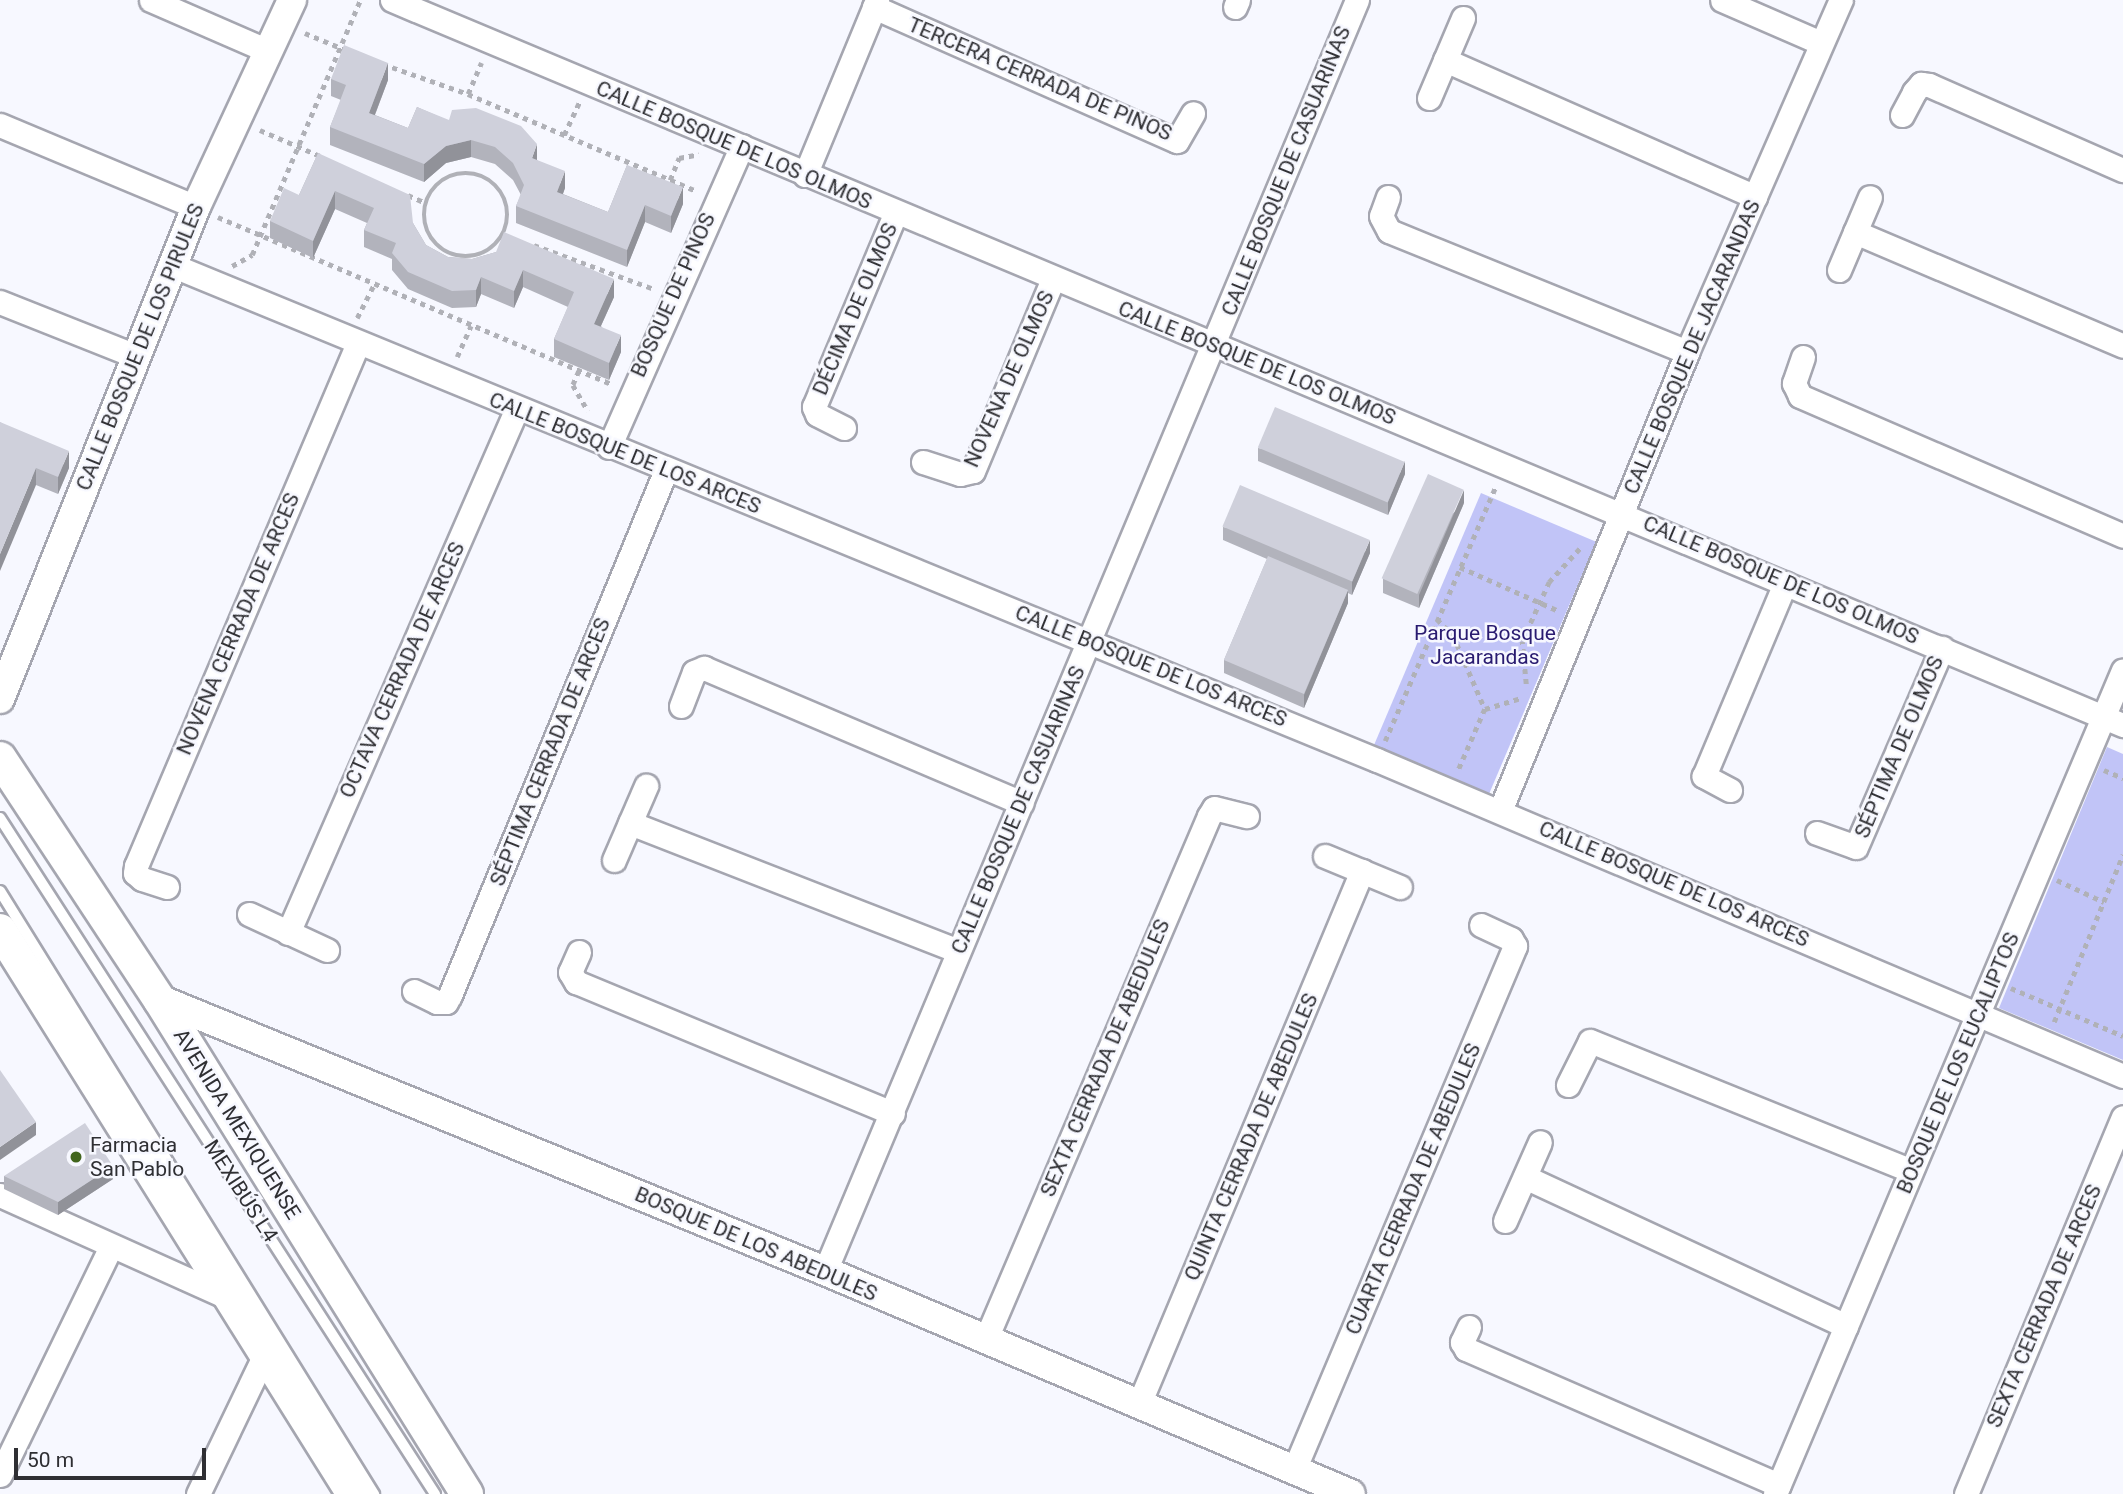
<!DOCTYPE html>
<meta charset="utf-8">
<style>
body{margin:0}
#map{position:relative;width:2123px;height:1494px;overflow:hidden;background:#f7f8ff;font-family:Roboto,sans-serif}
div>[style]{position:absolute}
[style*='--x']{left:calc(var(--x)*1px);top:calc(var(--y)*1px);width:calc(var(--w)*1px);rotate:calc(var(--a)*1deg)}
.green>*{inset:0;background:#c1c4f7;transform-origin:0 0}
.path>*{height:4.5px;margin-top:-2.25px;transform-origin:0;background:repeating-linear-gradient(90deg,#b0b1b7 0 5px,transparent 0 10px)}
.path>.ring{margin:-2.25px;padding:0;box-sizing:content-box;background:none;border:4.5px solid #b0b1b7;border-radius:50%}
.roads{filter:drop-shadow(2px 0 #a5a6b0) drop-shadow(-2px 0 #a5a6b0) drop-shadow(0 2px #a5a6b0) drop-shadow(0 -2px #a5a6b0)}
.service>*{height:10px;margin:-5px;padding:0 5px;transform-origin:5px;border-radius:5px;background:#fff}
.minor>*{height:23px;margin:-11.5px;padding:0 11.5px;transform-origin:11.5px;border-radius:11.5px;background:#fff}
.tertiary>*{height:28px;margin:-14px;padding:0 14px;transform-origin:14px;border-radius:14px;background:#fff}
.secondary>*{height:32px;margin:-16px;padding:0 16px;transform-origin:16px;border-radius:16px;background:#fff}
.wall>*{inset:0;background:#b2b3bc}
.shaded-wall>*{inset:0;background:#919299}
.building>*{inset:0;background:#cfd0db;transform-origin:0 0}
.dots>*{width:19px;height:19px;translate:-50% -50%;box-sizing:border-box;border:4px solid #f7f8ff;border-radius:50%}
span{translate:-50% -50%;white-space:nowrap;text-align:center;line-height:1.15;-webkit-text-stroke:5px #f7f8ff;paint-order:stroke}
.street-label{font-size:21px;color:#2f2f33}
.park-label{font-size:21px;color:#291b70}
.poi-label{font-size:21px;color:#2f2f33}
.left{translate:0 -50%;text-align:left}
.scale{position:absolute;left:14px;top:1448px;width:192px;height:32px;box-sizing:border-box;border:4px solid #2f2f33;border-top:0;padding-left:9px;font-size:21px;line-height:24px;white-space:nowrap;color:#2f2f33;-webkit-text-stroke:5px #f7f8ff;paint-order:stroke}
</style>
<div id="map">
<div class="green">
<div style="left:1481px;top:493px;width:125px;height:277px;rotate:23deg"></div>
<div style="clip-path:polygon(2107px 747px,2123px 754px,2123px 1060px,1999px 1008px)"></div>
</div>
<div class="path">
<div style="--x:305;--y:33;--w:44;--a:22.5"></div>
<div style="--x:383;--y:64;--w:90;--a:19.4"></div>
<div style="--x:468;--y:94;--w:248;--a:23"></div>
<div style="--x:468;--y:94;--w:34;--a:-67"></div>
<div style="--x:260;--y:130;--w:65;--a:23.4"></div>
<div style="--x:564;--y:135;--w:38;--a:-65"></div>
<div class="ring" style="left:424px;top:173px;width:79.5px;height:79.5px"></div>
<div style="--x:670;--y:180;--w:24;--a:-68"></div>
<div style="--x:679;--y:158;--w:20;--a:-11"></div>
<div style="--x:408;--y:195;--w:20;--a:24"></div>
<div style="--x:218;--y:217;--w:429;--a:23"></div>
<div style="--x:534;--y:245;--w:128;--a:20.1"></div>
<div style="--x:232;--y:266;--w:23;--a:-29"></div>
<div style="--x:252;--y:255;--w:277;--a:-67"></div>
<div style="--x:357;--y:318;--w:37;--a:-63"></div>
<div style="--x:457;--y:357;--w:34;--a:-66"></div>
<div style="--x:579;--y:371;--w:15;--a:113"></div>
<div style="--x:573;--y:385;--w:30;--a:60"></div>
<div style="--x:1460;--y:567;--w:108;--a:24"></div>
<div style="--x:1437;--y:619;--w:23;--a:45"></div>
<div style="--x:1453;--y:635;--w:81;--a:66.6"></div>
<div style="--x:1485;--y:709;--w:68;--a:113.5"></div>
<div style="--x:1526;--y:684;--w:43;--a:-95.3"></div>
<div style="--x:1522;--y:641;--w:65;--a:-65.4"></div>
<div style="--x:1549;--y:582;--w:47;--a:-47.6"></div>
<div style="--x:1485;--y:709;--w:38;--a:-17"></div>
<div style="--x:1385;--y:741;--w:278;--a:-66.5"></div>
<div style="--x:2104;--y:770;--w:21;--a:23"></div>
<div style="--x:2057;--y:880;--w:52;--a:25.1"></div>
<div style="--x:2011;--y:988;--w:122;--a:23.2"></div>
<div style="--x:2054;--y:1022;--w:181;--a:-67.6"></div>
</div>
<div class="roads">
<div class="service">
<div style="--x:0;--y:818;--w:804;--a:57.24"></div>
<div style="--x:0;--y:891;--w:710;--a:58.19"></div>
</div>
<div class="minor">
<div style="--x:151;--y:0;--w:125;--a:23.5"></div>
<div style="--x:392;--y:0;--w:1877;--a:22.73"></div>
<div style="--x:1722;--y:0;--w:108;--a:23.5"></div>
<div style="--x:874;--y:7;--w:331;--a:23.9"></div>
<div style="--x:1177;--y:141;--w:32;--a:-60"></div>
<div style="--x:1235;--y:7;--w:8;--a:-67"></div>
<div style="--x:1445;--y:60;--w:339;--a:23.8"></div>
<div style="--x:1429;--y:98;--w:87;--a:-67"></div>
<div style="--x:1902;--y:115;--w:26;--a:-62"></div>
<div style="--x:1914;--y:92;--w:11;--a:-49"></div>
<div style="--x:1921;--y:84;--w:8;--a:7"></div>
<div style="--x:1929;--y:85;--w:212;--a:23.7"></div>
<div style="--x:0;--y:125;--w:212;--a:22.7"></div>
<div style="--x:805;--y:175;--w:189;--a:-67.6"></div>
<div style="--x:1388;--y:197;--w:20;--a:110"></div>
<div style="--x:1381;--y:216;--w:17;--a:62"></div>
<div style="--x:1389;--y:231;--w:322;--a:22.1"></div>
<div style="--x:1855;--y:232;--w:291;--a:23"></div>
<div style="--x:174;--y:266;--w:1300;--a:22.33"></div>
<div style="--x:1377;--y:760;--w:810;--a:22.96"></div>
<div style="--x:1839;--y:270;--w:79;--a:-67"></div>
<div style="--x:0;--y:302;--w:146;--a:21.7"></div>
<div style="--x:1803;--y:357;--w:28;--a:109"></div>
<div style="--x:1794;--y:383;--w:14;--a:65"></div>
<div style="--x:1800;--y:396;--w:352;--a:23.4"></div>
<div style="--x:844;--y:428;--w:30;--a:-153"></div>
<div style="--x:817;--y:414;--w:8;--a:-113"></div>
<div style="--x:814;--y:407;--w:209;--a:-67.2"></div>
<div style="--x:609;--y:447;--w:329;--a:-66.2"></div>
<div style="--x:923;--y:462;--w:39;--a:18"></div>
<div style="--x:960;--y:474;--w:13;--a:-13"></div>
<div style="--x:973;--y:471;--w:208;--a:-67.4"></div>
<div style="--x:681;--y:706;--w:36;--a:-69"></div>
<div style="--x:694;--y:672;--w:11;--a:-22"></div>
<div style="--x:704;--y:668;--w:345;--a:23"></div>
<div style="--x:1730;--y:790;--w:30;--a:-152"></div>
<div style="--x:1704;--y:776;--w:209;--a:-67.2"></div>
<div style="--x:1500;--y:811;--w:496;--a:-67.8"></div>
<div style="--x:1687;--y:352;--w:384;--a:-66.4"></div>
<div style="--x:630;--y:823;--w:352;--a:21.3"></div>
<div style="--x:1817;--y:833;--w:41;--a:19.7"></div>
<div style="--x:1856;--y:847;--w:217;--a:-66.6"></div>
<div style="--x:1325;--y:856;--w:81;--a:22.5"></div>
<div style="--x:614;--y:860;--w:81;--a:-66.6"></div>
<div style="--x:167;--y:887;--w:26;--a:-162"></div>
<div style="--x:142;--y:879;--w:9;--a:-139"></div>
<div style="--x:135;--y:873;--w:7;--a:-82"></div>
<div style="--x:136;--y:866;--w:568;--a:-67"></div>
<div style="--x:249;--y:914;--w:86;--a:24.8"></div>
<div style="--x:288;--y:933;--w:573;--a:-66.43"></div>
<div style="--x:579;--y:952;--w:22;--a:114"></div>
<div style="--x:570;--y:972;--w:12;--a:59"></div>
<div style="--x:576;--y:982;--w:343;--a:22.5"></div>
<div style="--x:414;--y:991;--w:25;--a:26"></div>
<div style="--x:437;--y:1002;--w:9;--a:0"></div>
<div style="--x:446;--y:1002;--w:8;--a:-60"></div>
<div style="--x:450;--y:995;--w:568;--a:-67.64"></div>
<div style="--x:1568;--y:1085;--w:49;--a:-63.4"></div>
<div style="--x:1590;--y:1041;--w:346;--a:22"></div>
<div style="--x:1525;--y:1177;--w:354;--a:24.9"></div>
<div style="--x:0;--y:1195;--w:253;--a:24.2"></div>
<div style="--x:1505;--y:1221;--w:86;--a:-66.1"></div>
<div style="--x:825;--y:1271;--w:1378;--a:-67.29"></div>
<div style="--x:1469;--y:1327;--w:17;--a:115"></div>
<div style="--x:1462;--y:1342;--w:8;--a:60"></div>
<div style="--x:1466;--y:1349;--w:341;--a:23.5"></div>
<div style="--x:985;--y:1341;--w:571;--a:-66.89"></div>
<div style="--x:1209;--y:816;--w:9;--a:-58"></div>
<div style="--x:1214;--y:808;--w:34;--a:14"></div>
<div style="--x:1139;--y:1404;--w:578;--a:-67.3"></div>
<div style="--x:1294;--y:1470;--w:569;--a:-67.13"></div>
<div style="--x:1515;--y:946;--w:8;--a:-120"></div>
<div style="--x:1511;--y:939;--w:33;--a:-155"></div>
<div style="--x:0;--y:1475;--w:254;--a:-64.1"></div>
<div style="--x:198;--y:1494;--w:155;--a:-64.4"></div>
<div style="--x:1775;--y:1494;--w:894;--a:-67.1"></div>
<div style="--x:1966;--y:1494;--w:408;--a:-67.4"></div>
</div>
<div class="tertiary">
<div style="--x:0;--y:699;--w:530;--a:-68.28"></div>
<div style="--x:196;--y:207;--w:228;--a:-65.1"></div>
<div style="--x:159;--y:999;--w:719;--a:22.22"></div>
<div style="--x:825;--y:1271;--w:571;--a:22.97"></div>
</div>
<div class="secondary">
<div style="--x:0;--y:758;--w:289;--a:56.6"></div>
<div style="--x:159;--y:999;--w:583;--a:58.11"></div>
<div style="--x:0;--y:930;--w:665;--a:57.96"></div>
</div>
</div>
<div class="wall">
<div style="clip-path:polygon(331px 79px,388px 80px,375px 115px,408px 128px,417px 107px,537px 160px,565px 188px,563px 194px,608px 212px,627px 165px,683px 204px,671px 233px,645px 222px,627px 267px,516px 223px,516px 206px,521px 195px,513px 180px,495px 164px,471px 157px,446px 163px,424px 182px,330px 145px,330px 127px,341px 100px,331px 96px)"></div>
<div style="clip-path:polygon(318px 153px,413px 223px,426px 245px,448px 257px,472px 259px,496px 252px,614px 297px,601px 326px,621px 352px,609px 380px,554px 357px,554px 339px,568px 307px,523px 287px,514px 308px,481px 294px,476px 307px,452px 308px,408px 289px,392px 270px,392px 259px,364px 247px,364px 230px,367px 223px,335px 209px,313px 258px,270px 238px,270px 221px,299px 195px)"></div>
<div style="clip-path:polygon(0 422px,69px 468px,58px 494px,36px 485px)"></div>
<div style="clip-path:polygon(1258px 448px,1405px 474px,1388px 515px,1258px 461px)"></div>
<div style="clip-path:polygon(1464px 503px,1419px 608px,1383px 593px,1383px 579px)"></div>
<div style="clip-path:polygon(1223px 527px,1370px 553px,1352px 595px,1348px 593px,1348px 603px,1304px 708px,1224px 673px,1224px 660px,1267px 559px,1223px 540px)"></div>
<div style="clip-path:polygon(4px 1176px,113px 1179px,58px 1215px,4px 1189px)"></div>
</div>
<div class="shaded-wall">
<div style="clip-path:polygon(388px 63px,388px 80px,369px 130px,369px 113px)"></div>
<div style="clip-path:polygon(471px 140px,471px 157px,446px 163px,424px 182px,424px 164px,446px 146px)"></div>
<div style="clip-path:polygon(537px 144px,537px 162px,532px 158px)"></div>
<div style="clip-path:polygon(565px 171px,565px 188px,557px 209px,557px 192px)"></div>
<div style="clip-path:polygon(683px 187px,683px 204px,671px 233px,671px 216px)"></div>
<div style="clip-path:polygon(335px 191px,335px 209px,313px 258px,313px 241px)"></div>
<div style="clip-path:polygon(645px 205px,645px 222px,627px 267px,627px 250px)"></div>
<div style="clip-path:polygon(523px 270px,523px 287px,514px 308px,514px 291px)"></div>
<div style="clip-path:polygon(481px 277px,481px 294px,476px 307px,476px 290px)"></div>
<div style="clip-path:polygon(614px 279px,614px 297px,594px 341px,594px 324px)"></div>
<div style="clip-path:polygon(621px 335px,621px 352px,609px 380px,609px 363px)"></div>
<div style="clip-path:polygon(69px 451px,69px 468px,58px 494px,58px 477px)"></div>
<div style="clip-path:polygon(1405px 461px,1405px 474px,1388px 515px,1388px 502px)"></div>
<div style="clip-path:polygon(36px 468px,36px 485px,0 571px,0 554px)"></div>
<div style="clip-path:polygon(1464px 490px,1464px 503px,1419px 608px,1419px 595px)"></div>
<div style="clip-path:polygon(1370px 540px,1370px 553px,1352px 595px,1352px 582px)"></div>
<div style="clip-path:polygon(1348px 590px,1348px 603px,1304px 708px,1304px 695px)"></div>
<div style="clip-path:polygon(36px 1122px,36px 1135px,0 1160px,0 1147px)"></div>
<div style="clip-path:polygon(113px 1166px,113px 1179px,58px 1215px,58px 1202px)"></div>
</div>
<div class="building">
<div style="clip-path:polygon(344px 45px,388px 63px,369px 113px,408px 128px,417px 107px,449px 120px,452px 110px,476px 108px,521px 126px,537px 144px,532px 158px,565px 171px,557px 192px,608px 212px,627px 165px,683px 187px,671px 216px,645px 205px,627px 250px,516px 206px,524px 185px,513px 163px,495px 147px,471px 140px,446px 146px,424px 164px,330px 127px,346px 85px,331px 79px)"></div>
<div style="clip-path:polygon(318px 153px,410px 195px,413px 223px,426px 245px,448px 257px,472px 259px,496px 252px,504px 232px,614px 279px,594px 324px,621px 335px,609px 363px,554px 339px,574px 292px,523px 270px,514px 291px,481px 277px,476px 290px,452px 291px,408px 272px,392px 253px,396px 243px,364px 230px,374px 208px,335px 191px,313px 241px,270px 221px,284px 188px,299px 195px)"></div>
<div style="left:1275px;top:407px;width:141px;height:44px;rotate:23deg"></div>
<div style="clip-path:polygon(0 422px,69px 451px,58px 477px,36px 468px,0 554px)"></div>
<div style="left:1428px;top:474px;width:39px;height:114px;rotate:24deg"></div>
<div style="left:1240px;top:485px;width:141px;height:45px;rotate:23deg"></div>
<div style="left:1268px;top:556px;width:87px;height:113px;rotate:23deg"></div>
<div style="clip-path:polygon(0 1070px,36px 1122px,0 1147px)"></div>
<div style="clip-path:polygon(85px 1123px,113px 1166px,58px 1202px,4px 1176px)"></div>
</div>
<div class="dots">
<div style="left:76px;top:1157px;background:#41651d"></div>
</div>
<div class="street-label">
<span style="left:1040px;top:79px;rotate:23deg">TERCERA CERRADA DE PINOS</span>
<span style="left:734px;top:145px;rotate:23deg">CALLE BOSQUE DE LOS OLMOS</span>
<span style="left:1286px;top:171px;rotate:-68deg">CALLE BOSQUE DE CASUARINAS</span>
<span style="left:673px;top:295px;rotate:-66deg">BOSQUE DE PINOS</span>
<span style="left:855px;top:309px;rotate:-67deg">DÉCIMA DE OLMOS</span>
<span style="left:140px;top:347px;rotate:-68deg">CALLE BOSQUE DE LOS PIRULES</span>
<span style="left:1692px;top:347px;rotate:-67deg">CALLE BOSQUE DE JACARANDAS</span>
<span style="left:1257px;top:363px;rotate:22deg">CALLE BOSQUE DE LOS OLMOS</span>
<span style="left:1009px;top:379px;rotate:-66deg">NOVENA DE OLMOS</span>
<span style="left:625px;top:453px;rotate:22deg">CALLE BOSQUE DE LOS ARCES</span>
<span style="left:1781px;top:580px;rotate:23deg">CALLE BOSQUE DE LOS OLMOS</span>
<span style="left:238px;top:624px;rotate:-67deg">NOVENA CERRADA DE ARCES</span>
<span style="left:1151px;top:666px;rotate:22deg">CALLE BOSQUE DE LOS ARCES</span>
<span style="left:402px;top:670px;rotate:-66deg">OCTAVA CERRADA DE ARCES</span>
<span style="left:1899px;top:747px;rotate:-67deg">SÉPTIMA DE OLMOS</span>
<span style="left:550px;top:752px;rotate:-68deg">SÉPTIMA CERRADA DE ARCES</span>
<span style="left:1018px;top:810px;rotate:-67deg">CALLE BOSQUE DE CASUARINAS</span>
<span style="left:1674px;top:884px;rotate:23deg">CALLE BOSQUE DE LOS ARCES</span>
<span style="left:1105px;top:1058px;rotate:-67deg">SEXTA CERRADA DE ABEDULES</span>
<span style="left:1958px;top:1063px;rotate:-67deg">BOSQUE DE LOS EUCALIPTOS</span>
<span style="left:237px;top:1124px;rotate:58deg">AVENIDA MEXIQUENSE</span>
<span style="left:1251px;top:1137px;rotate:-67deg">QUINTA CERRADA DE ABEDULES</span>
<span style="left:1413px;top:1189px;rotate:-67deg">CUARTA CERRADA DE ABEDULES</span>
<span style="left:241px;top:1191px;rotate:57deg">MEXIBÚS L4</span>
<span style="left:756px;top:1244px;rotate:23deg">BOSQUE DE LOS ABEDULES</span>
<span style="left:2044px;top:1306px;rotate:-67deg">SEXTA CERRADA DE ARCES</span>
</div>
<div class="park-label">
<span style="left:1485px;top:645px">Parque Bosque<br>Jacarandas</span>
</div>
<div class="poi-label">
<span class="left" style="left:90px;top:1157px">Farmacia<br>San Pablo</span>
</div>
<div class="scale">50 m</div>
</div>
